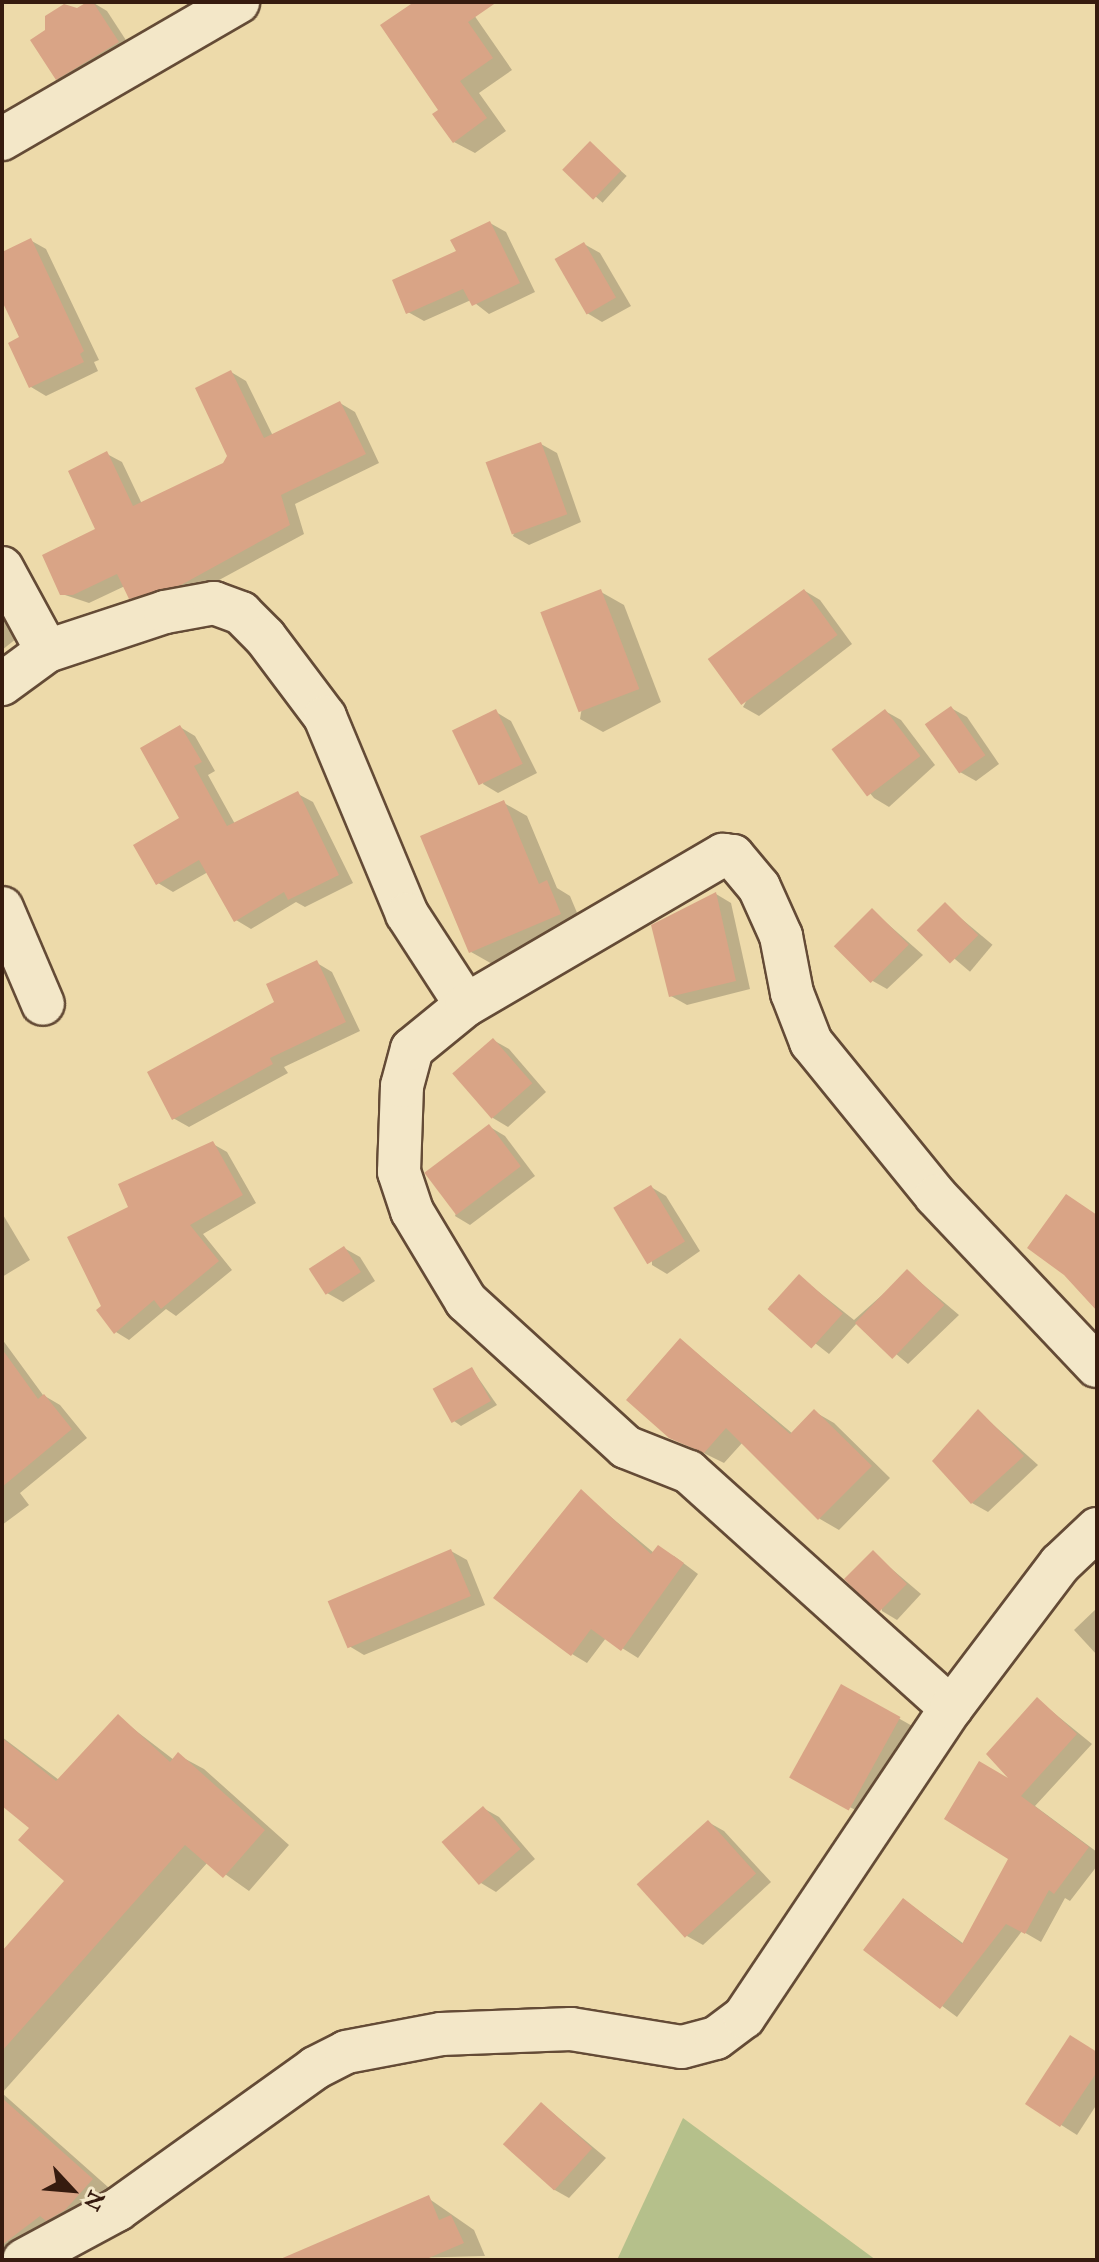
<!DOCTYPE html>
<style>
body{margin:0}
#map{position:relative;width:1099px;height:2262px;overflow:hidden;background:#eddaaa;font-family:"IM FELL Great Primer",serif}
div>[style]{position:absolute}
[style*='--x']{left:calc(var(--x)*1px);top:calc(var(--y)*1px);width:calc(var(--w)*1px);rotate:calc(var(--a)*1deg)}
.green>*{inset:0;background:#b5c08b}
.shadow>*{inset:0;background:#0003;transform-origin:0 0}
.building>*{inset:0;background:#d9a486;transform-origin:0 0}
.roads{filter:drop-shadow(2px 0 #644b36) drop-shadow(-2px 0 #644b36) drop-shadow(0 2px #644b36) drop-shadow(0 -2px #644b36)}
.minor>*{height:42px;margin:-21px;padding:0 21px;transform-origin:21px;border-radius:21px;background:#f3e7c8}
span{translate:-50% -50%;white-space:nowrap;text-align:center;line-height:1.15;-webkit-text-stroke:7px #f3e7c8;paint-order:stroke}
.frame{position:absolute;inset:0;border:4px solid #361b0f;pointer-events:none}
.north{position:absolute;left:32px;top:2150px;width:80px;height:80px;-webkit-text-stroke:6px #f3e7c8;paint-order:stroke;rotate:116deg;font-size:22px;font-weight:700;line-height:32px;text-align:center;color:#361b0f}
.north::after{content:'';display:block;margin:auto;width:28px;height:36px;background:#361b0f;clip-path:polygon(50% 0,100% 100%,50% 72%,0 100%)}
</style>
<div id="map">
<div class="green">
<div style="clip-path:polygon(683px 2118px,876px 2260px,617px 2260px)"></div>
</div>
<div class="shadow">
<div style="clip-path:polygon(92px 2px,107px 11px,133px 51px,73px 88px,57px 79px,77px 11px)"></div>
<div style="clip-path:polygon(417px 2px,465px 2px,512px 70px,479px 93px,506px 131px,475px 153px,454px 142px,441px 110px)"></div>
<div style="left:591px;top:144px;width:48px;height:36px;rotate:42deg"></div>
<div style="clip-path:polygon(490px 223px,506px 232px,535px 292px,489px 314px,471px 300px,424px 321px,408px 312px)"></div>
<div style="clip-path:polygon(30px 240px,46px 249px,99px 360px,94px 362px,98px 371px,46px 396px,31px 387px,22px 338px,2px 297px,2px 254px)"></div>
<div style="clip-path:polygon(584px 244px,600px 253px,631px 306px,602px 322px,587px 313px)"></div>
<div style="clip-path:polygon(231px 372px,246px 381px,273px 436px,340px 403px,355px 412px,379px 463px,295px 504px,304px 534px,197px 592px,146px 606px,131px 597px,125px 586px,89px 603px,62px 594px,98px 530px,107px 454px,122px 462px,142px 504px,224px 464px,229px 456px)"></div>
<div style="clip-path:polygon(541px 444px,557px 453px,581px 522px,529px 545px,513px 536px)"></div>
<div style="clip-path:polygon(805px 591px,820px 600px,852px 644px,759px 716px,743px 707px)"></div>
<div style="clip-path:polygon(601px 592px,624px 605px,661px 702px,603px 732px,580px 719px)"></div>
<div style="clip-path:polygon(2px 600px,21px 635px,2px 650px)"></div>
<div style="clip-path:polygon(951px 708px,967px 717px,999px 764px,976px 781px,960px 772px)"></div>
<div style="clip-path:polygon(885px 711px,901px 720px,935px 765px,889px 807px,874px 798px,836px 752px)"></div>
<div style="clip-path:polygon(496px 712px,511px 721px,537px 773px,498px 793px,483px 784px)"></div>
<div style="clip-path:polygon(180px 727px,195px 736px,215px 771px,208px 775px,235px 824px,298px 794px,313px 802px,353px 883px,305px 907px,296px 902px,251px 929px,236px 920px,208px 872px,173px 892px,158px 883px,182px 818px)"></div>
<div style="clip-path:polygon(504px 803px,527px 816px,557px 888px,570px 896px,583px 927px,494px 965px,471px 952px)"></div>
<div style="clip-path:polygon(716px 894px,731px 903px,750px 989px,687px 1005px,671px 996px)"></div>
<div style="left:945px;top:905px;width:62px;height:35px;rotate:40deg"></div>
<div style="clip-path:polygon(873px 911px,923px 955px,887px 989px,871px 980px)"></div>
<div style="clip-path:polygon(317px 963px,332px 972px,360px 1031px,284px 1067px,288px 1073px,189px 1127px,173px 1118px)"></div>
<div style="clip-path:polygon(493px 1040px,509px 1049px,546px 1092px,508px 1127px,493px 1118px)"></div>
<div style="clip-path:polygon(490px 1127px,505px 1136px,535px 1176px,470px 1225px,455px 1216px)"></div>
<div style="clip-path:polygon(213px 1144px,227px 1152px,256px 1203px,203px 1234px,232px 1270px,176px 1316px,166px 1309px,129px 1340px,116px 1332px,131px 1208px)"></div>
<div style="clip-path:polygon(651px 1187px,666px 1196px,700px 1251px,667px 1274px,652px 1265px)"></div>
<div style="clip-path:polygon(2px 1213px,30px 1260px,2px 1277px)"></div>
<div style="clip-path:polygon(344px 1248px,360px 1257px,375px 1281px,343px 1302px,327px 1293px)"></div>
<div style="clip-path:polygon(908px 1272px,959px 1315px,908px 1364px,858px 1322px,829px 1354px,769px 1307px,800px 1277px,854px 1320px)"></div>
<div style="clip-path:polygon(2px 1339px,43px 1395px,60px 1405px,87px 1438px,20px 1493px,29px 1505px,2px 1525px)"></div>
<div style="clip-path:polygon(681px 1340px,793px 1434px,815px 1412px,834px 1423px,890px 1478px,839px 1530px,820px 1519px,743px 1442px,724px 1463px,671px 1437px)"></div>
<div style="clip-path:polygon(472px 1369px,497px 1405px,461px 1426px,454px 1421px)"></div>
<div style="clip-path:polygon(979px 1412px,1038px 1465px,988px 1512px,972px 1503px,935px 1461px)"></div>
<div style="clip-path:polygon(581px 1492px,654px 1553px,674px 1556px,698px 1574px,638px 1658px,606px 1638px,587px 1663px,572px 1654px)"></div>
<div style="clip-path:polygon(451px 1551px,467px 1560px,485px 1605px,364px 1655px,349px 1646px)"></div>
<div style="clip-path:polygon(873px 1553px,921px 1594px,897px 1620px,882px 1611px)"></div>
<div style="clip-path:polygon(1097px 1608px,1097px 1655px,1074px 1630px)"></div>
<div style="clip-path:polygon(842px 1686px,914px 1727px,866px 1815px,808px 1787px)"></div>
<div style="clip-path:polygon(1038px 1700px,1092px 1744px,1035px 1806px,1097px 1852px,1097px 1866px,1070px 1901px,1065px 1898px,1041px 1942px,1022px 1931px,957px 2017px,866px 1950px,904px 1900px,964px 1944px,1011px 1858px,1016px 1784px)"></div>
<div style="clip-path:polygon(118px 1717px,174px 1760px,178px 1755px,204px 1769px,289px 1845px,249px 1891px,208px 1862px,2px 2093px,117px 2195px,26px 2260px,2px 2260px,2px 1954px,67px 1881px,32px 1827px,2px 1803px,2px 1737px,59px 1780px)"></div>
<div style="clip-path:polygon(483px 1808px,499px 1817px,535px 1859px,496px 1892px,481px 1883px)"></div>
<div style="clip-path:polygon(708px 1822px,724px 1831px,771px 1882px,703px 1945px,687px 1936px)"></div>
<div style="clip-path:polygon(1097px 2054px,1097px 2104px,1077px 2135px,1028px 2104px)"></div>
<div style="clip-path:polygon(542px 2104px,606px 2158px,569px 2198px,553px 2189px)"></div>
<div style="clip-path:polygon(428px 2198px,474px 2230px,485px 2256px,331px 2260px)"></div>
</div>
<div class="building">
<div style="clip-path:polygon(87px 2px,93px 2px,119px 42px,56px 80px,30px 40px,45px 30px,45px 16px,64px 4px,77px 8px)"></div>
<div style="clip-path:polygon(414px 2px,497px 2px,468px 22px,493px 58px,460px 81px,487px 118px,453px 143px,432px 114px,438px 110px,380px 25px)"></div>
<div style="left:590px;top:141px;width:43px;height:40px;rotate:44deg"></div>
<div style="clip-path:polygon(490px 221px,520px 283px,472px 306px,463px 289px,406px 314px,392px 280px,456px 251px,450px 240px)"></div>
<div style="clip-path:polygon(31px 238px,84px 351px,80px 354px,84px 362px,29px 388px,8px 343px,19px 337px,2px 301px,2px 252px)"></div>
<div style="left:584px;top:242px;width:64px;height:34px;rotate:60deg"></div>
<div style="clip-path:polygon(231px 370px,264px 438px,340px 401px,366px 454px,281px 495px,290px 525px,181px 585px,129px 599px,117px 574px,73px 595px,60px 595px,42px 555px,95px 529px,68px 471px,107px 451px,133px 506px,223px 463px,227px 456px,195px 388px)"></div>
<div style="left:541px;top:442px;width:77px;height:59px;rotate:70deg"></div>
<div style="left:601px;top:589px;width:107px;height:65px;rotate:69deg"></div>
<div style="left:804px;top:589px;width:57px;height:119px;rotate:54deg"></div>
<div style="left:951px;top:706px;width:60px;height:32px;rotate:55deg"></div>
<div style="left:496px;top:709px;width:61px;height:49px;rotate:64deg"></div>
<div style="left:885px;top:709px;width:59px;height:67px;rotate:53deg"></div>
<div style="clip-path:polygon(180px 725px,202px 762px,194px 766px,227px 826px,298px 791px,339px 875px,288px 900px,284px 892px,234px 922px,199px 860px,156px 885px,133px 845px,179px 818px,140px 748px)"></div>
<div style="clip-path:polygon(504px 800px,539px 884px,547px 880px,561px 914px,469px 953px,420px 836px)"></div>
<div style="clip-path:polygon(716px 892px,736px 981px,669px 997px,651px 925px)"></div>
<div style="left:945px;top:902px;width:47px;height:40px;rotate:45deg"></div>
<div style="left:872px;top:908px;width:52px;height:54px;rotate:45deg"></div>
<div style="clip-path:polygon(317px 960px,346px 1022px,270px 1058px,273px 1064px,172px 1120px,147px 1072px,274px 1002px,266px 984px)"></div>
<div style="left:493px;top:1038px;width:60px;height:54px;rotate:49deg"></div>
<div style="left:489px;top:1124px;width:53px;height:81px;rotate:53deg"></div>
<div style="clip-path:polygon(213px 1141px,243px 1195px,190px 1225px,219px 1261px,161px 1309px,154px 1300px,114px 1334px,96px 1310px,101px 1306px,67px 1237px,128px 1207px,118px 1184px)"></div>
<div style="left:651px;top:1185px;width:66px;height:44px;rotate:59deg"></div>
<div style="clip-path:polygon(1066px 1194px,1097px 1215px,1097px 1311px,1064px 1275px,1027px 1248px)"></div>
<div style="left:344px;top:1246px;width:31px;height:42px;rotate:57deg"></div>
<div style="left:907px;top:1269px;width:52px;height:75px;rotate:44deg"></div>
<div style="left:799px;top:1274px;width:59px;height:47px;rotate:42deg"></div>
<div style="clip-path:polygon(680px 1338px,790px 1434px,814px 1409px,872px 1466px,818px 1520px,726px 1428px,704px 1453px,669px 1438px,626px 1400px)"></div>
<div style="clip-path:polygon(2px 1349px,38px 1399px,44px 1394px,72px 1429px,2px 1487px)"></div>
<div style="left:472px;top:1367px;width:39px;height:45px;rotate:61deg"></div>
<div style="clip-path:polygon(978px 1409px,1024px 1456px,971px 1504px,932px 1461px)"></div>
<div style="clip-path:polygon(581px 1489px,651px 1554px,658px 1545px,684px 1563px,621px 1651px,591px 1629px,571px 1656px,493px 1598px)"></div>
<div style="left:451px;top:1549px;width:51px;height:134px;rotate:67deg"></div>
<div style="left:873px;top:1550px;width:48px;height:41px;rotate:45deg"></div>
<div style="left:841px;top:1684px;width:68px;height:107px;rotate:29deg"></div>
<div style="clip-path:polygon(1037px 1697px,1077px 1734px,1021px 1796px,1089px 1847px,1054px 1894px,1049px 1890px,1025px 1934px,1006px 1924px,940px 2009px,863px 1950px,903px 1898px,962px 1944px,1008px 1859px,944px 1819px,979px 1761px,1008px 1778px,986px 1754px)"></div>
<div style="clip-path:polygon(118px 1714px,170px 1762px,178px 1752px,265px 1830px,223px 1878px,185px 1845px,2px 2051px,2px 1951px,64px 1881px,18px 1840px,29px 1828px,2px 1806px,2px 1738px,56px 1781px)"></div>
<div style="left:483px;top:1806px;width:57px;height:55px;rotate:49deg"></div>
<div style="left:708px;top:1820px;width:72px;height:96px;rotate:48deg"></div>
<div style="clip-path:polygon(1070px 2035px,1097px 2052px,1097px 2072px,1060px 2127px,1025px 2104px)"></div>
<div style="clip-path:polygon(2px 2098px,93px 2179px,65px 2210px,46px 2221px,40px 2216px,2px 2245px)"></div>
<div style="left:541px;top:2102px;width:69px;height:57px;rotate:42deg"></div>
<div style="clip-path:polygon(429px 2195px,439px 2220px,451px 2215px,464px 2243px,424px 2260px,278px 2260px)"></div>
</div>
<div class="roads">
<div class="minor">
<div style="--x:2;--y:139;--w:273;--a:-30.1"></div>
<div style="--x:2;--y:568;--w:94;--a:61.5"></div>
<div style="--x:47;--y:651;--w:56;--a:143.7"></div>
<div style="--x:47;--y:651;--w:124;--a:-18.3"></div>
<div style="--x:165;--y:612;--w:50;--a:-10.4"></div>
<div style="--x:214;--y:603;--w:29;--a:20"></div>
<div style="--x:241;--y:613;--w:34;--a:45"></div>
<div style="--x:265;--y:637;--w:100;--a:53.1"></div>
<div style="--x:325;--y:717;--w:213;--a:67.4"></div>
<div style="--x:407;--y:914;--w:108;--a:57"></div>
<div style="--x:2;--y:908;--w:104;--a:66.9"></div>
<div style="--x:951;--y:1708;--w:353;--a:-138"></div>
<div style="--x:689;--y:1472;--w:68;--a:-158.4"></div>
<div style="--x:626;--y:1447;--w:217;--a:-137.6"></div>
<div style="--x:466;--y:1301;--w:105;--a:-121"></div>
<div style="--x:412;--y:1211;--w:41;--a:-108.4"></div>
<div style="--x:399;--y:1172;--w:86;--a:-88"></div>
<div style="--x:402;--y:1086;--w:38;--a:-75"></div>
<div style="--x:412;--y:1049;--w:70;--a:-39.2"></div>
<div style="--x:466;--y:1005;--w:298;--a:-30.3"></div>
<div style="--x:723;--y:855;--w:10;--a:6"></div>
<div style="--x:733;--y:856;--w:40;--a:50"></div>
<div style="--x:759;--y:887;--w:54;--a:65.8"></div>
<div style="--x:781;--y:936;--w:58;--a:79.1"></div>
<div style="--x:792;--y:993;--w:53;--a:68.8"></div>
<div style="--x:811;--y:1042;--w:198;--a:50.9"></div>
<div style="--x:936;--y:1196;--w:234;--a:46.6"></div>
<div style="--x:24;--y:2260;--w:106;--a:-28.3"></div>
<div style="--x:117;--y:2210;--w:244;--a:-35.6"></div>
<div style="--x:315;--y:2068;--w:35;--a:-27"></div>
<div style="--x:346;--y:2052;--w:97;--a:-10.7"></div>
<div style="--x:441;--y:2034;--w:130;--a:-2.2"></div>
<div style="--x:571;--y:2029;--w:112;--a:9.2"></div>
<div style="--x:682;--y:2047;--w:35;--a:-15"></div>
<div style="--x:716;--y:2038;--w:35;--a:-37"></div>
<div style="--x:744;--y:2017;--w:372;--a:-56.2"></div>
<div style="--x:951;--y:1708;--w:181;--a:-52.9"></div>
<div style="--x:1060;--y:1564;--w:51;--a:-43.4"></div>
</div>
</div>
<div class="frame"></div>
<div class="north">N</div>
</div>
